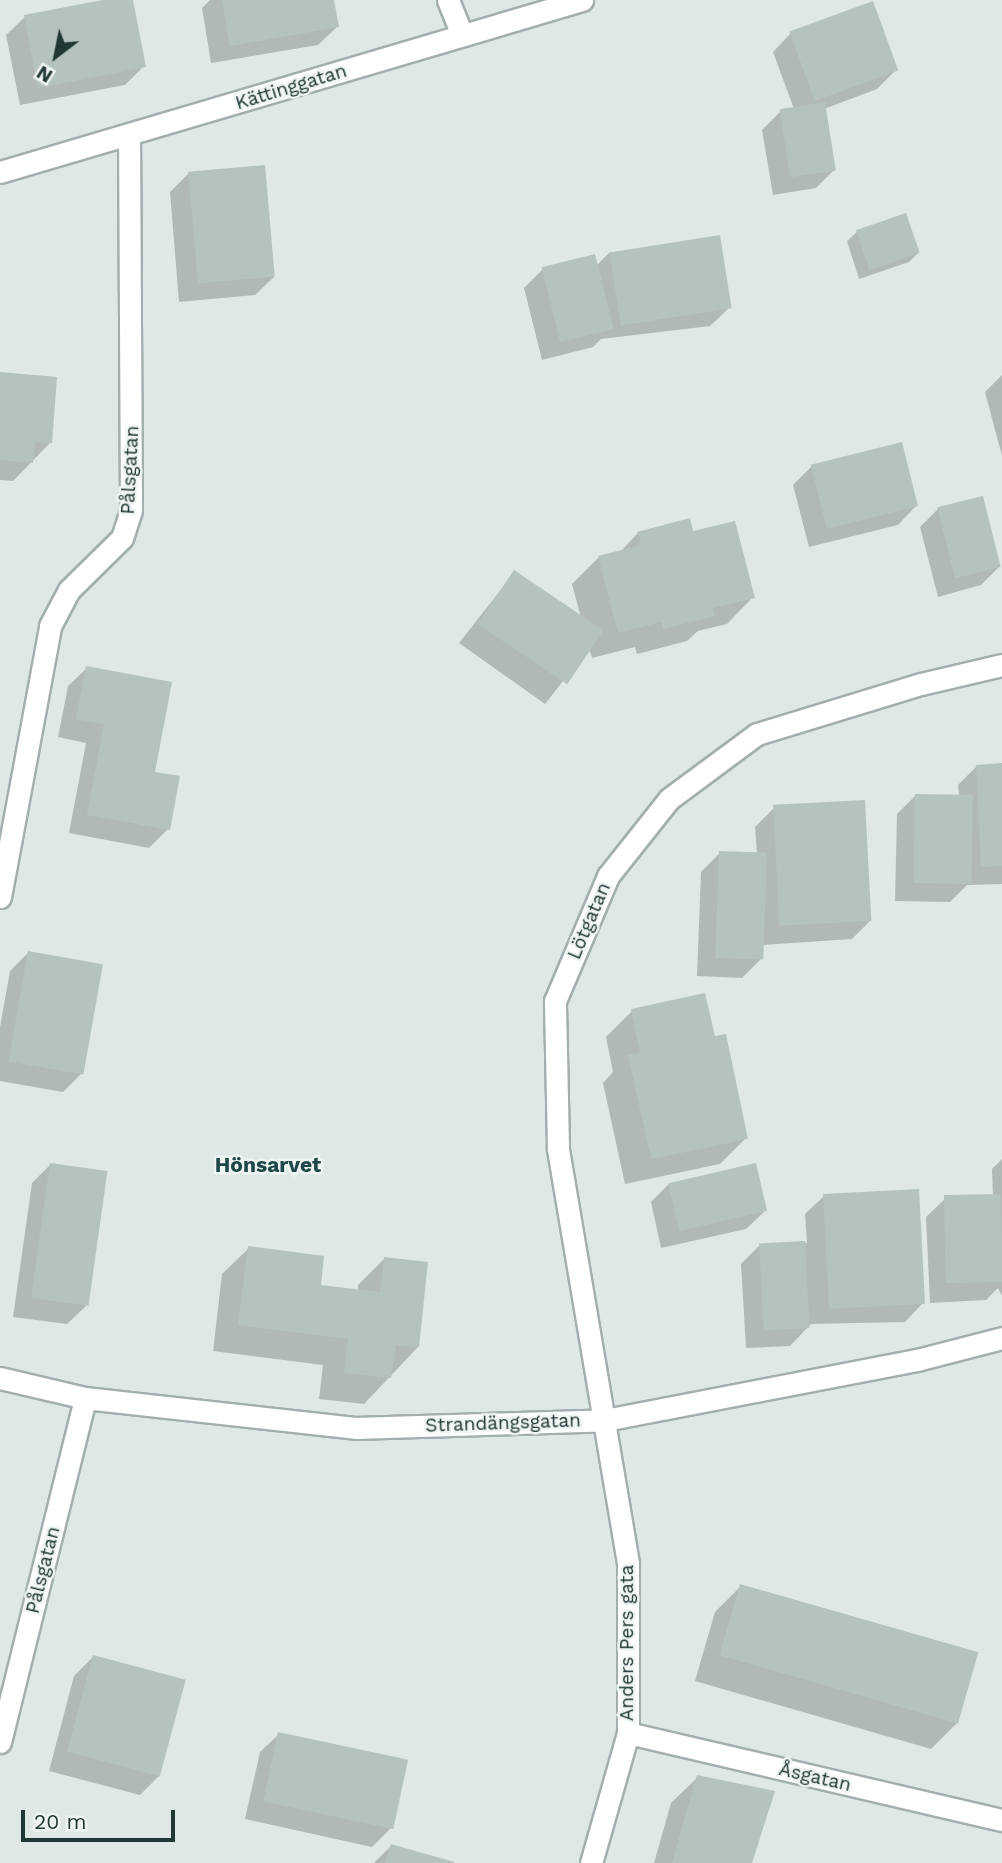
<!DOCTYPE html>
<meta charset="utf-8">
<style>
body{margin:0}
#map{position:relative;width:1002px;height:1863px;overflow:hidden;background:#dee8e6;font-family:"Work Sans",sans-serif}
div>[style]{position:absolute}
[style*='--x']{left:calc(var(--x)*1px);top:calc(var(--y)*1px);width:calc(var(--w)*1px);rotate:calc(var(--a)*1deg)}
.shadow>*{inset:0;background:#0003}
.building>*{inset:0;background:#b4c3c0;transform-origin:0 0}
.roads{filter:drop-shadow(2px 0 #a2afae) drop-shadow(-2px 0 #a2afae) drop-shadow(0 2px #a2afae) drop-shadow(0 -2px #a2afae)}
.minor>*{height:21px;margin:-10.5px;padding:0 10.5px;transform-origin:10.5px;border-radius:10.5px;background:#fff}
span{translate:-50% -50%;white-space:nowrap;text-align:center;line-height:1.15;-webkit-text-stroke:5px #eef5f3;paint-order:stroke}
.street-label{font-size:19px;color:#213736}
.neighbourhood-label{font-size:21px;color:#1e4747;font-weight:700}
.north{position:absolute;left:21px;top:21px;width:70px;height:70px;-webkit-text-stroke:5px #eef5f3;paint-order:stroke;rotate:212deg;font-size:19px;font-weight:700;line-height:28px;text-align:center;color:#213736}
.north::after{content:'';display:block;margin:auto;width:24px;height:32px;background:#213736;clip-path:polygon(50% 0,100% 100%,50% 72%,0 100%)}
.scale{position:absolute;left:21px;top:1810px;width:154px;height:32px;box-sizing:border-box;border:4px solid #213736;border-top:0;padding-left:9px;font-size:21px;line-height:24px;white-space:nowrap;color:#213736;-webkit-text-stroke:5px #eef5f3;paint-order:stroke}
</style>
<div id="map">
<div class="shadow">
<div style="clip-path:polygon(112px 0,131px 0,144px 66px,125px 85px,20px 105px,6px 35px,25px 17px)"></div>
<div style="clip-path:polygon(210px 0,332px 0,337px 27px,318px 45px,211px 63px,202px 8px)"></div>
<div style="clip-path:polygon(791px 33px,896px 70px,877px 89px,824px 109px,834px 170px,816px 188px,773px 195px,762px 130px,781px 111px,794px 109px,773px 52px)"></div>
<div style="clip-path:polygon(189px 173px,274px 277px,255px 295px,179px 302px,170px 192px)"></div>
<div style="clip-path:polygon(857px 232px,918px 253px,909px 262px,859px 279px,847px 241px)"></div>
<div style="clip-path:polygon(610px 252px,729px 308px,710px 326px,601px 339px,593px 347px,542px 360px,524px 288px,543px 269px,596px 266px)"></div>
<div style="clip-path:polygon(0 374px,50px 443px,13px 481px,0 480px)"></div>
<div style="clip-path:polygon(1002px 375px,1002px 456px,985px 392px)"></div>
<div style="clip-path:polygon(812px 466px,916px 506px,898px 525px,809px 547px,793px 485px)"></div>
<div style="clip-path:polygon(938px 509px,999px 567px,981px 585px,938px 597px,920px 527px)"></div>
<div style="clip-path:polygon(638px 533px,692px 533px,753px 597px,727px 624px,698px 631px,687px 641px,637px 654px,635px 647px,592px 658px,589px 648px,545px 704px,459px 643px,515px 572px,581px 618px,572px 584px,598px 558px,619px 553px)"></div>
<div style="clip-path:polygon(87px 668px,153px 773px,168px 829px,149px 848px,69px 833px,86px 743px,58px 737px,68px 686px)"></div>
<div style="clip-path:polygon(1002px 765px,1002px 884px,967px 885px,950px 902px,895px 901px,897px 814px,915px 796px,959px 796px,958px 785px,977px 766px)"></div>
<div style="clip-path:polygon(774px 808px,871px 920px,852px 939px,761px 945px,761px 959px,742px 978px,697px 976px,701px 872px,720px 853px,757px 854px,755px 827px)"></div>
<div style="clip-path:polygon(29px 952px,81px 1074px,63px 1092px,0 1081px,0 1027px,10px 971px)"></div>
<div style="clip-path:polygon(632px 1011px,713px 1038px,746px 1138px,720px 1164px,625px 1184px,603px 1083px,613px 1072px,606px 1037px)"></div>
<div style="clip-path:polygon(1002px 1159px,1002px 1296px,998px 1288px,986px 1300px,930px 1303px,926px 1217px,945px 1199px,993px 1196px,992px 1169px)"></div>
<div style="clip-path:polygon(50px 1165px,86px 1306px,67px 1324px,13px 1317px,32px 1183px)"></div>
<div style="clip-path:polygon(669px 1184px,765px 1211px,746px 1229px,661px 1248px,651px 1202px)"></div>
<div style="clip-path:polygon(824px 1196px,923px 1303px,905px 1322px,811px 1324px,790px 1346px,746px 1348px,741px 1264px,760px 1245px,807px 1243px,805px 1214px)"></div>
<div style="clip-path:polygon(249px 1248px,319px 1286px,358px 1291px,358px 1285px,385px 1258px,418px 1347px,364px 1404px,319px 1399px,323px 1365px,213px 1351px,222px 1274px)"></div>
<div style="clip-path:polygon(741px 1586px,957px 1723px,931px 1749px,695px 1681px,715px 1612px)"></div>
<div style="clip-path:polygon(93px 1657px,159px 1776px,140px 1795px,49px 1771px,74px 1676px)"></div>
<div style="clip-path:polygon(279px 1734px,391px 1828px,372px 1847px,245px 1819px,260px 1752px)"></div>
<div style="clip-path:polygon(698px 1777px,750px 1863px,654px 1863px,671px 1803px)"></div>
<div style="clip-path:polygon(391px 1846px,450px 1863px,374px 1863px)"></div>
</div>
<div class="building">
<div style="clip-path:polygon(103px 0,133px 0,146px 67px,38px 88px,24px 15px)"></div>
<div style="clip-path:polygon(222px 0,334px 0,339px 27px,230px 46px)"></div>
<div style="left:873px;top:1px;width:74px;height:89px;rotate:70deg"></div>
<div style="left:825px;top:102px;width:69px;height:46px;rotate:81deg"></div>
<div style="left:265px;top:165px;width:112px;height:77px;rotate:85deg"></div>
<div style="left:906px;top:213px;width:42px;height:53px;rotate:71deg"></div>
<div style="left:720px;top:235px;width:74px;height:112px;rotate:81deg"></div>
<div style="left:595px;top:254px;width:77px;height:55px;rotate:76deg"></div>
<div style="clip-path:polygon(0 372px,57px 377px,52px 443px,35px 442px,33px 463px,0 460px)"></div>
<div style="left:902px;top:442px;width:66px;height:94px;rotate:76deg"></div>
<div style="left:983px;top:496px;width:73px;height:47px;rotate:76deg"></div>
<div style="clip-path:polygon(690px 518px,693px 531px,735px 521px,755px 598px,713px 608px,715px 616px,663px 629px,661px 622px,618px 633px,598px 556px,641px 545px,637px 532px)"></div>
<div style="left:514px;top:570px;width:108px;height:65px;rotate:34deg"></div>
<div style="clip-path:polygon(86px 666px,172px 682px,155px 772px,180px 776px,170px 830px,87px 815px,104px 724px,76px 719px)"></div>
<div style="clip-path:polygon(1002px 763px,1002px 866px,981px 867px,976px 765px)"></div>
<div style="left:915px;top:794px;width:58px;height:89px;rotate:1deg"></div>
<div style="left:865px;top:800px;width:121px;height:92px;rotate:87deg"></div>
<div style="left:719px;top:851px;width:48px;height:107px;rotate:2deg"></div>
<div style="left:28px;top:951px;width:76px;height:112px;rotate:10deg"></div>
<div style="clip-path:polygon(705px 993px,715px 1036px,726px 1034px,748px 1139px,651px 1159px,628px 1055px,640px 1053px,631px 1009px)"></div>
<div style="left:50px;top:1163px;width:58px;height:136px;rotate:8deg"></div>
<div style="left:756px;top:1163px;width:49px;height:90px;rotate:77deg"></div>
<div style="left:919px;top:1189px;width:115px;height:96px;rotate:87deg"></div>
<div style="left:1001px;top:1194px;width:88px;height:57px;rotate:89deg"></div>
<div style="left:805px;top:1241px;width:87px;height:46px;rotate:87deg"></div>
<div style="clip-path:polygon(248px 1246px,324px 1256px,321px 1285px,380px 1292px,384px 1257px,428px 1262px,419px 1347px,396px 1345px,391px 1378px,344px 1373px,348px 1339px,238px 1325px)"></div>
<div style="left:740px;top:1584px;width:248px;height:74px;rotate:16deg"></div>
<div style="left:93px;top:1655px;width:96px;height:100px;rotate:15deg"></div>
<div style="left:278px;top:1732px;width:133px;height:71px;rotate:12deg"></div>
<div style="clip-path:polygon(697px 1775px,775px 1791px,752px 1863px,672px 1863px)"></div>
<div style="clip-path:polygon(391px 1844px,454px 1862px,454px 1863px,385px 1863px)"></div>
</div>
<div class="roads">
<div class="minor">
<div style="--x:448;--y:0;--w:38;--a:68"></div>
<div style="--x:0;--y:172;--w:607;--a:-16.46"></div>
<div style="--x:0;--y:897;--w:276;--a:-79.5"></div>
<div style="--x:50;--y:626;--w:41;--a:-62.2"></div>
<div style="--x:69;--y:590;--w:74;--a:-44.5"></div>
<div style="--x:122;--y:538;--w:29;--a:-72"></div>
<div style="--x:131;--y:510;--w:373;--a:-90.3"></div>
<div style="--x:0;--y:1378;--w:87;--a:13.2"></div>
<div style="--x:85;--y:1398;--w:274;--a:6.3"></div>
<div style="--x:357;--y:1428;--w:248;--a:-1.8"></div>
<div style="--x:605;--y:1420;--w:318;--a:-10.9"></div>
<div style="--x:917;--y:1360;--w:88;--a:-14.5"></div>
<div style="--x:628;--y:1733;--w:384;--a:13.1"></div>
<div style="--x:0;--y:1742;--w:354;--a:-76.1"></div>
<div style="--x:591;--y:1863;--w:135;--a:-74.1"></div>
<div style="--x:628;--y:1733;--w:170;--a:-90"></div>
<div style="--x:628;--y:1563;--w:422;--a:-99.6"></div>
<div style="--x:558;--y:1147;--w:146;--a:-91.2"></div>
<div style="--x:555;--y:1001;--w:136;--a:-67"></div>
<div style="--x:608;--y:876;--w:98;--a:-51.6"></div>
<div style="--x:669;--y:799;--w:109;--a:-36.5"></div>
<div style="--x:757;--y:734;--w:171;--a:-17"></div>
<div style="--x:921;--y:684;--w:83;--a:-13.2"></div>
</div>
</div>
<div class="street-label">
<span style="left:291px;top:87px;rotate:-17deg">Kättinggatan</span>
<span style="left:130px;top:470px;rotate:-87deg">Pålsgatan</span>
<span style="left:589px;top:921px;rotate:-67deg">Lötgatan</span>
<span style="left:503px;top:1423px;rotate:-2deg">Strandängsgatan</span>
<span style="left:43px;top:1570px;rotate:-76deg">Pålsgatan</span>
<span style="left:627px;top:1643px;rotate:-90deg">Anders Pers gata</span>
<span style="left:815px;top:1777px;rotate:13deg">Åsgatan</span>
</div>
<div class="neighbourhood-label">
<span style="left:268px;top:1165px">Hönsarvet</span>
</div>
<div class="north">N</div>
<div class="scale">20 m</div>
</div>
